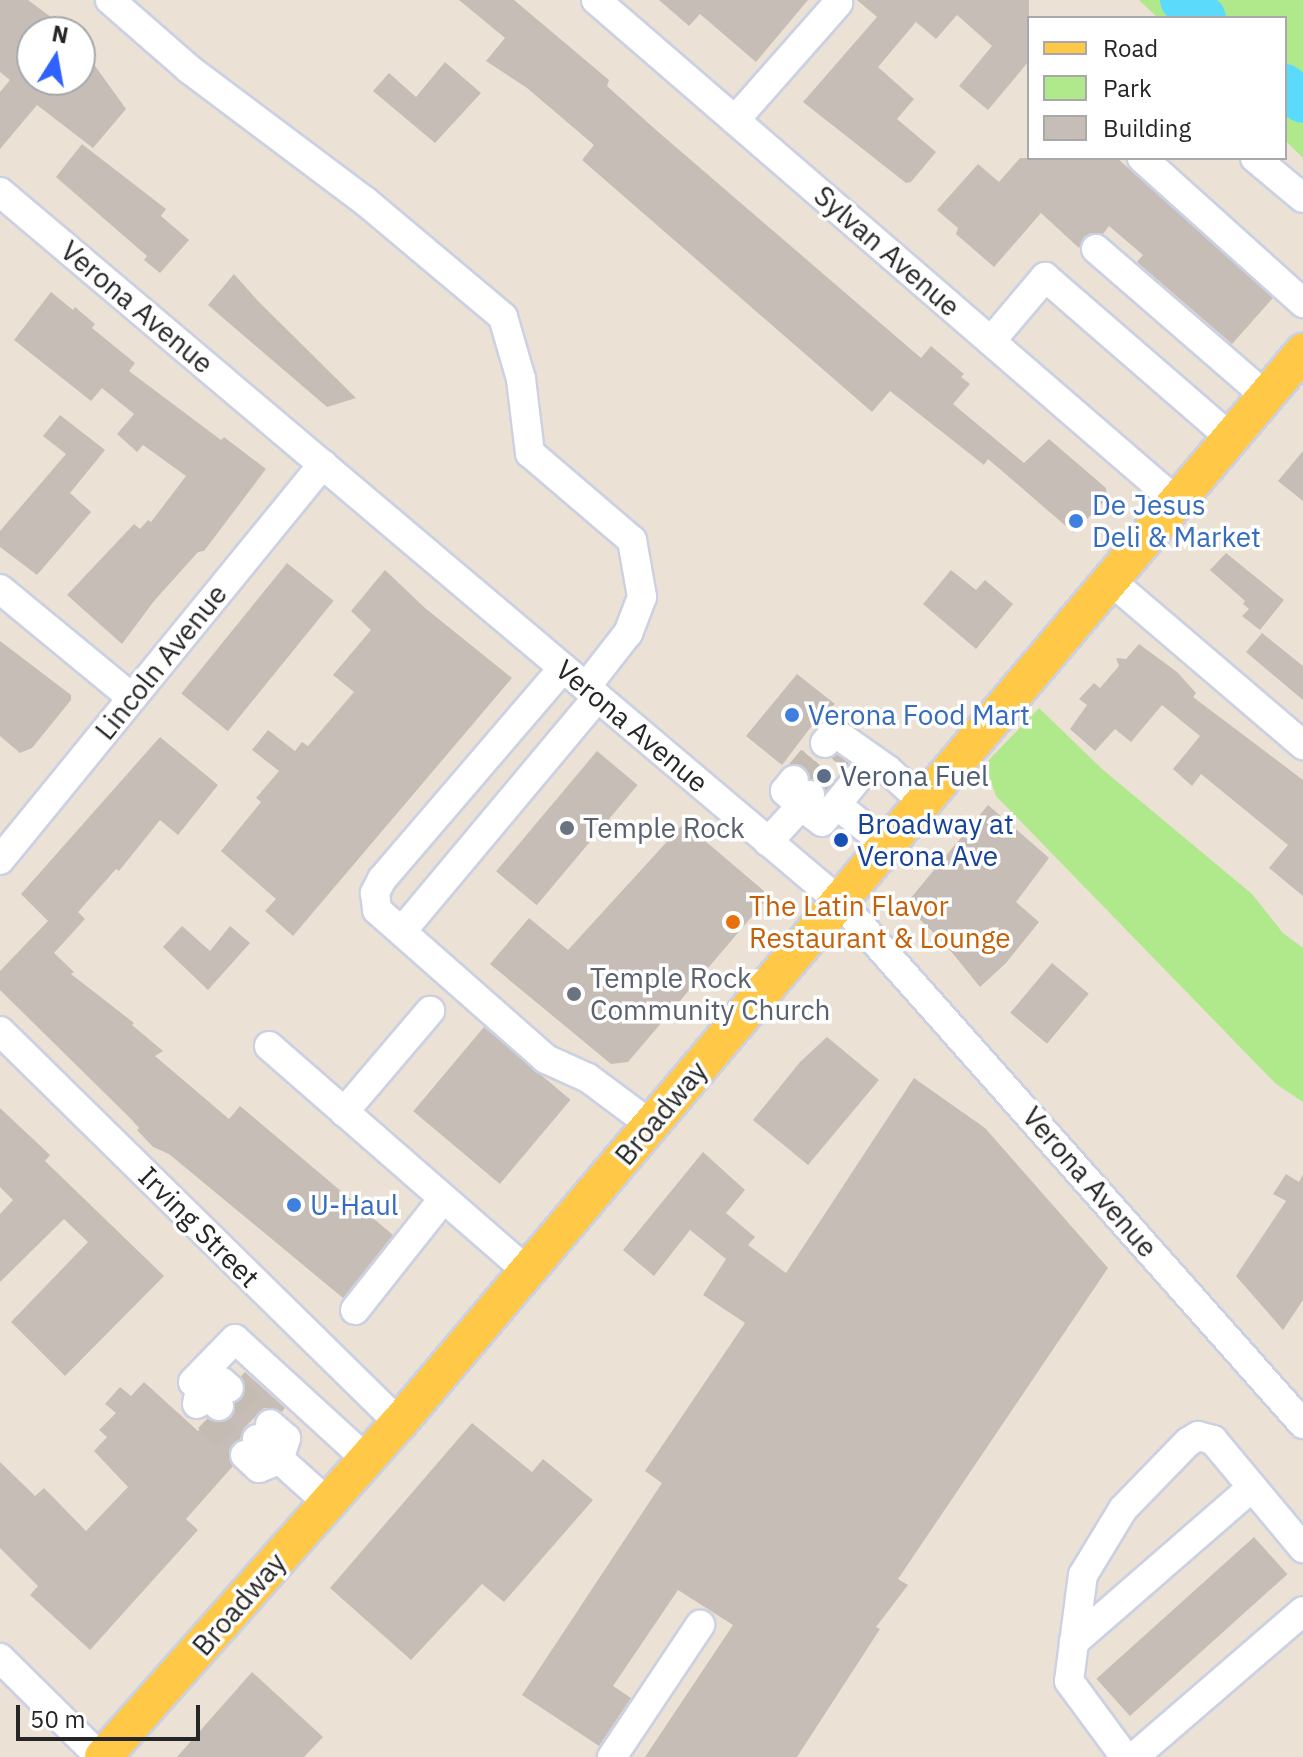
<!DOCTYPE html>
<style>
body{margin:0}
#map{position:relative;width:1303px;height:1757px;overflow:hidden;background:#ebe1d5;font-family:"IBM Plex Sans",sans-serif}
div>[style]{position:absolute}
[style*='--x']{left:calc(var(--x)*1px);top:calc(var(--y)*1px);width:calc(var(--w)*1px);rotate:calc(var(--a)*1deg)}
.green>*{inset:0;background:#b0e98b}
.river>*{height:44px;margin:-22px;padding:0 22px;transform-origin:22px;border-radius:22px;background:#5bdafb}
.building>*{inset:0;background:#c6beb6;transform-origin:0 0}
.minor-tunnel>*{height:28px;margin-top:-14px;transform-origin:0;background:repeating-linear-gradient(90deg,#c4bcb2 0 28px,transparent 0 42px)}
.roads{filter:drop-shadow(2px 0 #cbd1e2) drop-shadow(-2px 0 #cbd1e2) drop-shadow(0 2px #cbd1e2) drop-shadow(0 -2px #cbd1e2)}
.minor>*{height:28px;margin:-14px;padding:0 14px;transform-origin:14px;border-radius:14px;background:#fff}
.major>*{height:36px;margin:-18px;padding:0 18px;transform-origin:18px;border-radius:18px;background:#ffc947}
.dots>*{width:22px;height:22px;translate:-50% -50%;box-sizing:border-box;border:4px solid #fff;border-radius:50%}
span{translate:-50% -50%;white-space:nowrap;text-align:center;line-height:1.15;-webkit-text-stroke:7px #fff;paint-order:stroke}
.street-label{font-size:28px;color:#262626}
.shop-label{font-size:28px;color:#366cbe}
.left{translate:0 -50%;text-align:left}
.service-label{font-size:28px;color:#4e5e75}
.transit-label{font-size:28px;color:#164399}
.worship-label{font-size:28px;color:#5b616d}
.food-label{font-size:28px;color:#c56008}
.legend{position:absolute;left:1027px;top:16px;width:260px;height:144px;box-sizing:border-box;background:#fff;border:2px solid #a8a8a8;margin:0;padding:10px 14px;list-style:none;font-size:24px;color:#262626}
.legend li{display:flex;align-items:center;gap:16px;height:40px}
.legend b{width:40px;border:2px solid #a8a8a8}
.north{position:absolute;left:16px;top:16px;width:80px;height:80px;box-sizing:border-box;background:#fff;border:2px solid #a8a8a8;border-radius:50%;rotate:11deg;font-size:22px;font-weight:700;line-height:32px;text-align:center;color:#262626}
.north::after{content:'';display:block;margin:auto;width:28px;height:36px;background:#2f62ff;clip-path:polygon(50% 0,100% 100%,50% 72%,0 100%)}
.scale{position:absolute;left:16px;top:1705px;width:184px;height:36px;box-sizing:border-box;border:4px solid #262626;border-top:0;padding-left:10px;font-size:24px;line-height:28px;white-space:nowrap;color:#262626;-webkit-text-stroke:6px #fff;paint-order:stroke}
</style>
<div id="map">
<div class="green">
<div style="clip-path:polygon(1139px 0,1303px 0,1303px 158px,1285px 140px,1285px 18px,1158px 18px)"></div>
<div style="clip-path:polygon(1039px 708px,1102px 769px,1252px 894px,1283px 933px,1303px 948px,1303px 1102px,1276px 1084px,996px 796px,985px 764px)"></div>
</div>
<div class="river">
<div style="--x:1182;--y:0;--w:28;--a:39"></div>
<div style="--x:1285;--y:86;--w:23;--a:40"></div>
</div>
<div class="building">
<div style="clip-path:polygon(0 0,28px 0,71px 32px,32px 32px,32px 80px,80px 80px,80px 45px,126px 109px,93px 148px,37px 105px,0 149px,0 92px,10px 80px,0 72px)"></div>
<div style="clip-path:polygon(459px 0,514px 0,609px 80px,607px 86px,656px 130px,921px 358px,931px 346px,964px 374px,961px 377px,970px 384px,953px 404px,1024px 463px,1049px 439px,1106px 488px,1107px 498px,1074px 533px,988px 459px,984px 465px,890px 391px,872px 412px,582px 160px,594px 145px,527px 88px,486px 61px,505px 38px)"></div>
<div style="clip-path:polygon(659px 0,808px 0,756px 62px,700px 14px,689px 26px)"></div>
<div style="clip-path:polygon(857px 0,1029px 0,1029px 61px,988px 110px,959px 86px,992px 46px,957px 15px,936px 39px,916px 22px,878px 67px,914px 99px,897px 119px,936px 152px,911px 182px,906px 183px,803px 102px,877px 17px)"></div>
<div style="clip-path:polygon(445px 62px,481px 93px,435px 143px,373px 91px,389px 73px,416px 97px)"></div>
<div style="clip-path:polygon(82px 144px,166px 209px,161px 216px,189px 240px,160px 273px,144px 260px,147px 256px,56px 177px)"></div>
<div style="clip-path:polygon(1020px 158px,1117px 158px,1273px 298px,1232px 344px,1137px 262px,1143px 255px,1109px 226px,1103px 234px,1091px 233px,1084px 237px,1079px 248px,1041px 213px,994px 267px,956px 234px,958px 228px,937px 210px,978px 164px,999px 182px)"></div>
<div style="clip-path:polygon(234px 274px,258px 301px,356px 398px,327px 407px,208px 305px)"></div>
<div style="clip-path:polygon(51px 292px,73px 310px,75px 307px,95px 324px,92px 328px,135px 363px,129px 371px,221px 440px,224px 437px,266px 469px,204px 551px,198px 552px,154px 601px,122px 644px,67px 595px,134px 524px,140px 529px,148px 520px,151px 522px,186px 476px,143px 445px,137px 452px,117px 434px,134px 414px,102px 388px,91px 401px,14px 340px)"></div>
<div style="clip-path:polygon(60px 415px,105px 450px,70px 493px,91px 512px,37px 575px,0 547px,0 531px,66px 454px,43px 436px)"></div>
<div style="clip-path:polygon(1303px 451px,1303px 501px,1278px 481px)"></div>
<div style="clip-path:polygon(1226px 553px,1284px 600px,1260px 630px,1242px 616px,1249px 609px,1243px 604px,1245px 601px,1210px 570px)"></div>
<div style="left:287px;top:563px;width:60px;height:168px;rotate:39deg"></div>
<div style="clip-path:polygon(385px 570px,425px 608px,512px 678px,293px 936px,265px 911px,276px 899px,221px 851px,261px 802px,256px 798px,279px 771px,252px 750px,268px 730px,295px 751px,302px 742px,308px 746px,354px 692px,333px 675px,371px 630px,351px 611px)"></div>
<div style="clip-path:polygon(951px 570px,976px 590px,985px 580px,1013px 604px,976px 649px,923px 604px)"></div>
<div style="clip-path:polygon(1262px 633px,1303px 666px,1303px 700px,1246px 652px)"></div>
<div style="clip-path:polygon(0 641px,71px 695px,71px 700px,32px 748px,20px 753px,0 736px)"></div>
<div style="clip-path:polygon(1139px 644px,1177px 672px,1196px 693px,1193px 697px,1303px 780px,1303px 896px,1269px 868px,1288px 845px,1201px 774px,1192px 786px,1173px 769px,1200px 736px,1162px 705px,1131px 742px,1115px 729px,1095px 751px,1070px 729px,1087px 705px,1079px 699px,1094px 683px,1100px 688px,1119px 666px,1116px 658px,1126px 659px)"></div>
<div style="clip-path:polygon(797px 674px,835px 704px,817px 719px,782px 765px,746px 736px)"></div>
<div style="clip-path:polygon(160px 737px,218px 785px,178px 835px,160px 820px,119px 871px,116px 869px,78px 912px,85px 919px,54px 953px,74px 972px,71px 974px,134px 1023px,132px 1025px,163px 1051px,155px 1056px,229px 1119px,240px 1106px,393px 1235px,343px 1298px,169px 1154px,153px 1147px,137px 1130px,139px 1128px,131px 1119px,0 990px,0 971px,48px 921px,21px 894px)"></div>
<div style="left:597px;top:751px;width:53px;height:157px;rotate:40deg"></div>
<div style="clip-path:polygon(988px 805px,1049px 858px,1016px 902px,1039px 922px,1006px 963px,980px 987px,945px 944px,905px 905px)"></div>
<div style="clip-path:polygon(684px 823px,764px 891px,765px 901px,628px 1062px,611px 1064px,490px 964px,529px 918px,568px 950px)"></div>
<div style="clip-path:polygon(182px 926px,210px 951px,230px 926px,250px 943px,208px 990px,163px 947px)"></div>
<div style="left:1052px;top:963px;width:48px;height:65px;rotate:40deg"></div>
<div style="left:484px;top:1027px;width:113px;height:110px;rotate:40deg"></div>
<div style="clip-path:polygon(827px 1037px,879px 1080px,808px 1165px,753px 1120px,800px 1062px)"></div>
<div style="clip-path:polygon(914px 1078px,985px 1128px,1108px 1268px,898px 1579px,908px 1585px,876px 1627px,880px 1629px,797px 1757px,645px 1757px,733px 1625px,678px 1590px,613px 1686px,631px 1698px,599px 1746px,522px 1695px,662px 1483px,645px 1471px,745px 1323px,703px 1295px,726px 1259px,690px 1230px,654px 1276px,623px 1250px,703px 1152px,745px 1190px,726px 1213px,755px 1237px,748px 1245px,786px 1273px)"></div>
<div style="clip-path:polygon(0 1108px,50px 1155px,45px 1161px,164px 1276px,65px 1376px,11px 1322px,88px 1242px,64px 1219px,0 1282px,0 1214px,13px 1200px,0 1187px)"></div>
<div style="clip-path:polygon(1286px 1174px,1299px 1182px,1303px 1175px,1303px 1300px,1283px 1330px,1236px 1276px,1286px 1201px,1273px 1194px)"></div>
<div style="clip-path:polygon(245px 1372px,285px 1408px,282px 1412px,264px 1408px,244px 1428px,240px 1439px,229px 1450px,233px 1466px,186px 1519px,198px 1530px,90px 1650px,30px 1595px,38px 1586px,0 1548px,0 1462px,35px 1496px,44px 1488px,86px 1531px,128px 1487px,94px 1451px,107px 1437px,99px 1430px,116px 1413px,105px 1404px,120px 1387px,131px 1396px,144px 1382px,198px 1431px,209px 1419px,223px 1422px,232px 1417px,235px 1404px,245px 1392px,241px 1376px)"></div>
<div style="clip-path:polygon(472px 1423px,532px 1472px,543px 1459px,593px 1500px,504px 1602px,482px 1584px,411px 1660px,330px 1588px)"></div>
<div style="left:1254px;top:1537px;width:50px;height:212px;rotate:48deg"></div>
<div style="clip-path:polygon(252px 1672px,323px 1737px,304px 1757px,177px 1757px)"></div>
</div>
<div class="minor-tunnel">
<div style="--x:794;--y:780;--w:48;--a:-50"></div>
<div style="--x:810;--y:795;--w:49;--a:-50.8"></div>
<div style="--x:229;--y:1388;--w:55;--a:41.3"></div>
<div style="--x:208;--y:1418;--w:52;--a:45"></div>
</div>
<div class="roads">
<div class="minor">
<div style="--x:110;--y:0;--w:105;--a:41.1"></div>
<div style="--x:189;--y:69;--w:220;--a:36.9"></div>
<div style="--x:365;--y:201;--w:180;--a:40"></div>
<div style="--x:503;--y:317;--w:65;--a:73.8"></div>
<div style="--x:521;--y:379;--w:75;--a:83.1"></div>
<div style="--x:530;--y:453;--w:134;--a:40.5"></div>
<div style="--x:632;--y:540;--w:58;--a:80"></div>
<div style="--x:642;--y:597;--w:39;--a:111"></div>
<div style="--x:628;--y:633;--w:68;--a:127.9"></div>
<div style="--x:596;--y:0;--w:768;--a:40.83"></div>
<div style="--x:735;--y:120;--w:156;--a:-48.6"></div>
<div style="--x:1142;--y:158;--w:217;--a:42"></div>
<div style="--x:1255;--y:158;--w:62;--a:39.8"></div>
<div style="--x:0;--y:192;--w:1098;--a:40.2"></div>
<div style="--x:839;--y:901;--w:699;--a:48.42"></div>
<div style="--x:1096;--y:249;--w:225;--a:40.9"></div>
<div style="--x:991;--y:341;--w:84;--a:-49.8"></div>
<div style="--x:1045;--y:277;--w:246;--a:40.9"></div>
<div style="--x:1111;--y:581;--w:253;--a:40.5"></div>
<div style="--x:0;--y:589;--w:171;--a:39.5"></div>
<div style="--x:563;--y:668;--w:278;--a:130.6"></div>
<div style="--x:382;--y:879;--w:16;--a:117"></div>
<div style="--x:375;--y:893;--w:17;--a:83"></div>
<div style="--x:377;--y:910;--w:225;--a:41.4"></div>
<div style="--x:546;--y:1059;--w:46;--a:24.3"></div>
<div style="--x:588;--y:1078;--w:79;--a:36.7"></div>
<div style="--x:825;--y:743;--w:14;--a:-51"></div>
<div style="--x:834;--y:732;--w:66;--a:35.1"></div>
<div style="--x:888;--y:770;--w:47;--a:42.4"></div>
<div style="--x:810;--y:795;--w:14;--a:129"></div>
<div style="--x:801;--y:806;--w:26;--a:37"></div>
<div style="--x:822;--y:822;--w:79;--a:-50.7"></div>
<div style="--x:837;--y:805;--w:64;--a:38.7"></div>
<div style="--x:768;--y:842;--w:49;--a:-47.5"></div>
<div style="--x:801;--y:806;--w:22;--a:-137"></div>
<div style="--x:785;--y:791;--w:14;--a:-51"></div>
<div style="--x:0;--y:860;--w:511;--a:-50.8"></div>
<div style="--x:402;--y:931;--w:305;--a:-50.1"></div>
<div style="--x:0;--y:1031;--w:559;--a:44.49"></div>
<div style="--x:269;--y:1046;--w:344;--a:41.1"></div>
<div style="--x:344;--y:1112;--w:133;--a:-49.6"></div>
<div style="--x:355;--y:1310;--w:142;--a:-51.6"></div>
<div style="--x:197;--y:1404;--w:15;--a:-79"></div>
<div style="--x:200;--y:1389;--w:23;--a:-18"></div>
<div style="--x:222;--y:1382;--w:9;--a:41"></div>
<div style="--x:219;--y:1406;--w:35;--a:-137"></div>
<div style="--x:193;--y:1382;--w:60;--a:-45.7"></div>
<div style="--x:235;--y:1339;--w:179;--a:42.5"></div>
<div style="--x:257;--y:1439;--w:96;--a:42"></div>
<div style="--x:245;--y:1455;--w:19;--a:43"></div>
<div style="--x:259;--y:1468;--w:22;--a:-22"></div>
<div style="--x:279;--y:1460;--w:23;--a:-72"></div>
<div style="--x:286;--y:1438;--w:21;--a:-139"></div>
<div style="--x:1074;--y:1642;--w:236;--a:-41"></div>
<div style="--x:0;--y:1658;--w:141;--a:44.7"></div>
<div style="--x:612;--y:1757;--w:159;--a:-56.3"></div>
<div style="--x:1125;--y:1757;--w:94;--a:-126.4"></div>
<div style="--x:1069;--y:1681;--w:107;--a:-82.5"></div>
<div style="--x:1083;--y:1575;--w:77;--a:-58.8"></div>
<div style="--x:1123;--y:1509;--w:93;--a:-45.9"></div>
<div style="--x:1188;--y:1442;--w:12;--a:-31"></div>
<div style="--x:1198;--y:1436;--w:16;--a:15"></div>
<div style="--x:1213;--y:1440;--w:141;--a:50.2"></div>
<div style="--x:1134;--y:1757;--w:223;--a:-40.8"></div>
</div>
<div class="major">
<div style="--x:103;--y:1757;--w:446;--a:-48.5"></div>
<div style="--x:399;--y:1423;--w:1402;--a:-49.83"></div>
</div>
</div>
<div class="dots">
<div style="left:1076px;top:521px;background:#3f7fe0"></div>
<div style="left:792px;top:715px;background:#3f7fe0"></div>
<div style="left:824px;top:776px;background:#5c6f8a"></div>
<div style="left:567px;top:828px;background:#6b7280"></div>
<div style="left:841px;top:840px;background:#1a4fb4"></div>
<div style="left:733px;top:922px;background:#e8710a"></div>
<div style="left:574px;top:994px;background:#6b7280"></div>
<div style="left:294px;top:1205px;background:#3f7fe0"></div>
</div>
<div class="street-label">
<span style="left:887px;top:251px;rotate:41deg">Sylvan Avenue</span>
<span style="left:137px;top:307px;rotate:40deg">Verona Avenue</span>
<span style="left:161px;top:662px;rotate:-51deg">Lincoln Avenue</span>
<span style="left:632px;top:726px;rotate:40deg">Verona Avenue</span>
<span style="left:661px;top:1113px;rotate:-50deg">Broadway</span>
<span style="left:1090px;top:1182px;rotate:49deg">Verona Avenue</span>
<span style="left:199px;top:1227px;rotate:45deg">Irving Street</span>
<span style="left:239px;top:1604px;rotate:-49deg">Broadway</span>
</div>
<div class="shop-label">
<span class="left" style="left:1092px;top:521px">De Jesus<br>Deli &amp; Market</span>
<span class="left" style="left:808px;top:715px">Verona Food Mart</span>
<span class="left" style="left:310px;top:1205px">U-Haul</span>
</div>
<div class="service-label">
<span class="left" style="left:840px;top:776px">Verona Fuel</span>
</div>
<div class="transit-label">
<span class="left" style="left:857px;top:840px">Broadway at<br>Verona Ave</span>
</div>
<div class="worship-label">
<span class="left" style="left:583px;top:828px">Temple Rock</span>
<span class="left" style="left:590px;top:994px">Temple Rock<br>Community Church</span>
</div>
<div class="food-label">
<span class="left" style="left:749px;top:922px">The Latin Flavor<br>Restaurant &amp; Lounge</span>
</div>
<ul class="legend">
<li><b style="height:10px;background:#ffc947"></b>Road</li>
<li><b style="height:22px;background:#b0e98b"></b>Park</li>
<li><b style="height:22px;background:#c6beb6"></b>Building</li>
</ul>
<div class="north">N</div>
<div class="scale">50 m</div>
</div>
